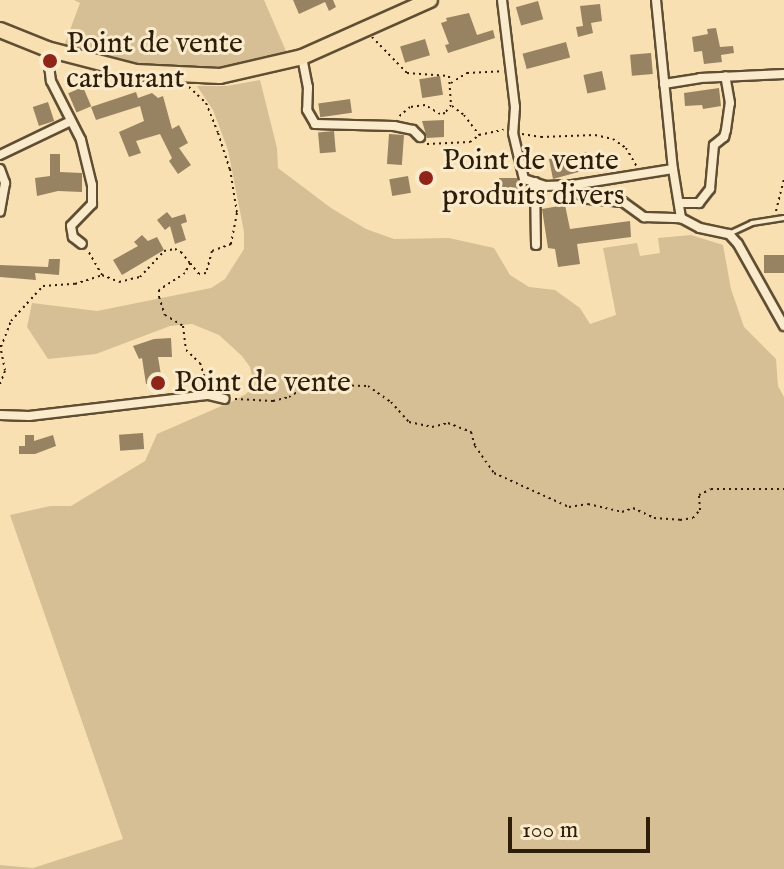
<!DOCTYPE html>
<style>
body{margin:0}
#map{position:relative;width:784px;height:869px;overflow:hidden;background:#f8e0b2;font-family:"IM FELL English",serif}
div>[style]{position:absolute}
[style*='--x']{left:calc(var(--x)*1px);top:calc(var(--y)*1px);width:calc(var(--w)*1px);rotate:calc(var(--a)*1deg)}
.green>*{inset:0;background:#d6bf95}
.building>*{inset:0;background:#978261;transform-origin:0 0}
.path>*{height:2px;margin-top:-1px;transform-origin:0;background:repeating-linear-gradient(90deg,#2e1d09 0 2px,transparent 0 6px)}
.roads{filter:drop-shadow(2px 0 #604e33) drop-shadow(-2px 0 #604e33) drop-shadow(0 2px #604e33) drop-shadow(0 -2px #604e33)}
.service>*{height:4px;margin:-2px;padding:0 2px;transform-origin:2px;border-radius:2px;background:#faebcd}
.minor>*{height:8px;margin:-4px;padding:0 4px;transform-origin:4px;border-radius:4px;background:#faebcd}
.trunk>*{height:14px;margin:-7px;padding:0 7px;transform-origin:7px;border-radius:7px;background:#f8e0b2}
.dots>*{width:22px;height:22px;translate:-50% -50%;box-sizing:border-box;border:4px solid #faebcd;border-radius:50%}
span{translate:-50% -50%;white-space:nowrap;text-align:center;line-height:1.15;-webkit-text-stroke:6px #faebcd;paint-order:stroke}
.poi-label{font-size:30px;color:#2e1d09}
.left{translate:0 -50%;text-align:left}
.scale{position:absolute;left:508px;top:817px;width:142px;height:36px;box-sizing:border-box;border:4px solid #2e1d09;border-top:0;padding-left:10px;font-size:24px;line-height:28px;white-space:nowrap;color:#2e1d09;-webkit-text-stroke:6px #faebcd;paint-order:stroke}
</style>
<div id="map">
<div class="green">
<div style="clip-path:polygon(74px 0,264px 0,289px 58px,215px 71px,106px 60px,64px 46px,80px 3px)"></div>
<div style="clip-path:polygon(260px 80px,277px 148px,278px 168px,331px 208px,366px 229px,394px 239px,449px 238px,494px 248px,510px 275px,529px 287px,555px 290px,580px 308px,590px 324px,616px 315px,603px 248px,637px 243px,640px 256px,660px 253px,658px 238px,691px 235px,723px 245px,731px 289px,744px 327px,776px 359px,778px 386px,784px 397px,784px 869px,0 869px,0 865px,33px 868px,123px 839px,10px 515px,50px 506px,71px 506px,145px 461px,157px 434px,233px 401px,246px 394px,254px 385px,250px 367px,242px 356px,219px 335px,192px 324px,170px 326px,96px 354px,48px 359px,27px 327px,32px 303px,97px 311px,211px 288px,225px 279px,244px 249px,244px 232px,228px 150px,213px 110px,197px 86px,227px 86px)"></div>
</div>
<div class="building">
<div style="clip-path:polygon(293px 0,333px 0,336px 7px,329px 11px,325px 2px,299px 14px)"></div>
<div style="left:538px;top:1px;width:19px;height:23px;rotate:74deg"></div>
<div style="clip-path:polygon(600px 4px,602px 21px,591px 23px,593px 33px,578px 37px,576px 27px,583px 26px,580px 6px)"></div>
<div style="clip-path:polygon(469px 13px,477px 35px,493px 30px,495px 38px,448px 53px,445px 45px,449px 44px,441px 23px,447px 21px,446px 18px)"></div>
<div style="clip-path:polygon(716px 28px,720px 47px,733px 46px,734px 53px,721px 55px,722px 62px,704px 64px,702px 51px,694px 52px,692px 37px,708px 34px,707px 29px)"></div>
<div style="left:425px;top:39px;width:17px;height:26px;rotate:73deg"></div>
<div style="left:566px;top:42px;width:16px;height:45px;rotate:75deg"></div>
<div style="left:651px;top:53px;width:21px;height:21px;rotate:85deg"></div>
<div style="left:602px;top:71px;width:19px;height:19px;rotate:78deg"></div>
<div style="left:440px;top:76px;width:19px;height:21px;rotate:81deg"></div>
<div style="left:83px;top:87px;width:21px;height:16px;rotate:67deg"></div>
<div style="clip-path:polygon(719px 88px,721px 106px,703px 109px,702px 105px,685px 106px,684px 93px)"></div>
<div style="clip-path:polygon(136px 92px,138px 98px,152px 93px,158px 98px,163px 96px,172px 129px,179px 125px,188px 143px,179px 148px,191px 165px,178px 174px,169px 161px,172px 158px,160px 134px,136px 141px,141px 153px,129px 157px,119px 132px,144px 121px,140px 106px,96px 120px,91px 107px)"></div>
<div style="left:350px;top:99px;width:14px;height:32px;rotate:82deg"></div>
<div style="left:48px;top:102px;width:20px;height:16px;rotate:72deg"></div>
<div style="clip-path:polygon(444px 120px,444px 137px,427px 138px,422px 121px)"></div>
<div style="left:334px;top:131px;width:21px;height:16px;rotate:85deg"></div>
<div style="left:389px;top:134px;width:15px;height:30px;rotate:4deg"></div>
<div style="clip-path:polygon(589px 152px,593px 168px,553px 179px,549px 159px)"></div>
<div style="clip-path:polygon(50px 154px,60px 154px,60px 172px,82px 173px,82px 192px,58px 191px,37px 196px,35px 178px,50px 176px)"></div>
<div style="left:408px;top:176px;width:17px;height:19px;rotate:80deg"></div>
<div style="clip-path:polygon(499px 178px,517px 178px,520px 194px,517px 194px,517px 200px,502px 202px)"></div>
<div style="clip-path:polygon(565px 205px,570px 229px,630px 221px,631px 237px,577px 244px,580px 264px,558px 267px,555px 249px,548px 248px,542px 209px)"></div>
<div style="clip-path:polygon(167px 212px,172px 218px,185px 214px,187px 222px,181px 224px,186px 240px,175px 244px,170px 226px,165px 230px,157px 220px)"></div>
<div style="clip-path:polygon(142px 235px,148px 241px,157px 237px,164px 250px,122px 275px,113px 260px,138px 246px,134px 242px)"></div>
<div style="left:784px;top:255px;width:18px;height:20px;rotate:90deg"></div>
<div style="clip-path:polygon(49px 259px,60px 259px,59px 275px,35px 273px,36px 280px,0 277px,0 265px,48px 267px)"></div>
<div style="clip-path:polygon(171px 338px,172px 357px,158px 357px,162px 381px,146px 384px,142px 358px,139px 359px,133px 346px,154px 339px)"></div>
<div style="left:143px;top:433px;width:16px;height:24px;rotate:86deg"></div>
<div style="clip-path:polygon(25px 435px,34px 435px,34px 441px,53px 435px,56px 446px,35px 454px,19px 454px,19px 446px,25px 446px)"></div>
</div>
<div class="path">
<div style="--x:372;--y:37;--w:50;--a:45.8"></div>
<div style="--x:407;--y:73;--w:42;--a:4.1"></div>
<div style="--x:449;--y:76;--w:29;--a:86"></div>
<div style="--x:451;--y:105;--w:10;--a:127"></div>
<div style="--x:445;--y:113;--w:5;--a:169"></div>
<div style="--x:440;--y:114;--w:17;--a:-149"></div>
<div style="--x:425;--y:105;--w:15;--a:172"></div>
<div style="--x:410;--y:107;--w:18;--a:139"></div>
<div style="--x:451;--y:83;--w:19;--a:-32"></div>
<div style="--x:467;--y:73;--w:35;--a:-3"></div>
<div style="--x:189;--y:87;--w:23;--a:43"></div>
<div style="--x:206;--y:103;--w:32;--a:68"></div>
<div style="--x:218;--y:133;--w:38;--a:72"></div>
<div style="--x:230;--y:169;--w:45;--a:81"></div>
<div style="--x:237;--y:213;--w:32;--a:101"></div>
<div style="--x:231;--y:244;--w:20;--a:160"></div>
<div style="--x:212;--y:251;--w:23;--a:105"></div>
<div style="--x:206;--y:273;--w:7;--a:172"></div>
<div style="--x:199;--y:274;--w:14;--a:-129"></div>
<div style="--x:452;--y:106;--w:15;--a:37"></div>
<div style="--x:464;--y:115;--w:25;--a:53"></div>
<div style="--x:479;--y:135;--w:25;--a:-12"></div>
<div style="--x:522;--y:134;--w:19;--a:9"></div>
<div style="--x:541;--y:137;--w:54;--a:-2.1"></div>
<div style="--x:595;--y:135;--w:18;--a:13"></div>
<div style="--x:613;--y:139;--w:16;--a:35"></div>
<div style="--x:626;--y:148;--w:22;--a:60"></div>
<div style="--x:427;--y:144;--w:43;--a:-2.7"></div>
<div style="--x:470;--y:142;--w:10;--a:-37"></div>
<div style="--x:776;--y:211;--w:33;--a:-76"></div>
<div style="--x:102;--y:275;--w:18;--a:22"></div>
<div style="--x:119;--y:282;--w:12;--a:-14"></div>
<div style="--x:131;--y:279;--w:9;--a:-13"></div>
<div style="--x:140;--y:277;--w:35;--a:-47"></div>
<div style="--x:164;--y:251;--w:11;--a:-10"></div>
<div style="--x:175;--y:249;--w:7;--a:27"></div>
<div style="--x:181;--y:252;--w:14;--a:51"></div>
<div style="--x:190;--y:263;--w:11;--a:117"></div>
<div style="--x:185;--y:273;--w:31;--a:147"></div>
<div style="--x:159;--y:290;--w:7;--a:90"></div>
<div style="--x:159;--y:297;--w:19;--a:72"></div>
<div style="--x:165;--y:315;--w:21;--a:31"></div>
<div style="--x:183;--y:326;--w:24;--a:83"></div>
<div style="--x:186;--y:350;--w:19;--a:43"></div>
<div style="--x:200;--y:363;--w:25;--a:72"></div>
<div style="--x:0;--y:345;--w:26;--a:79"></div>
<div style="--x:5;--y:371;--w:14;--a:111"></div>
<div style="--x:1;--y:347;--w:28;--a:-69"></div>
<div style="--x:11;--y:321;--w:47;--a:-47.6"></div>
<div style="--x:43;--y:286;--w:32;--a:-4"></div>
<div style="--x:75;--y:284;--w:28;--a:-18"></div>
<div style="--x:102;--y:275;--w:28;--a:-120"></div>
<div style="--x:235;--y:399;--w:38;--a:3"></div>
<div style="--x:273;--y:401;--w:16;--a:-14"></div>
<div style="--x:289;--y:397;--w:17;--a:-31"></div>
<div style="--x:304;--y:388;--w:18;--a:-9"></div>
<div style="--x:322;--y:385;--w:46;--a:1.2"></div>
<div style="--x:368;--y:386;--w:28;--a:35"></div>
<div style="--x:391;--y:402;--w:27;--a:48"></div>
<div style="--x:409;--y:422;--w:24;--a:12"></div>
<div style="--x:432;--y:427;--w:16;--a:-14"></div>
<div style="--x:448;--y:423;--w:25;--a:21"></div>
<div style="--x:471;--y:432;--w:15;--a:74"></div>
<div style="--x:475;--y:446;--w:33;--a:55"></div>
<div style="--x:494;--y:473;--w:82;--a:24.4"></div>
<div style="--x:569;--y:507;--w:19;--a:-9"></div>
<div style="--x:588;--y:504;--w:35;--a:13"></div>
<div style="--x:622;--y:512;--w:12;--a:-20"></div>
<div style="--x:633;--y:508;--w:23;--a:25"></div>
<div style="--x:654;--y:518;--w:26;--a:4"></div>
<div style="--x:680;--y:520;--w:13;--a:-9"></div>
<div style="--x:693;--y:518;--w:11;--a:-49"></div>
<div style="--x:700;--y:510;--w:15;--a:-94"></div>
<div style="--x:699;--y:495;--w:13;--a:-27"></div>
<div style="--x:711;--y:489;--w:73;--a:0"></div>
</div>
<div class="roads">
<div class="service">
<div style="--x:731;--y:233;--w:23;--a:-25"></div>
<div style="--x:752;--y:223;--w:32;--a:-9"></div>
</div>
<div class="minor">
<div style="--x:502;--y:0;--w:108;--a:83.1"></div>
<div style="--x:515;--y:107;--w:26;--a:94"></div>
<div style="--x:513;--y:133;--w:47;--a:76.6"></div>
<div style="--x:524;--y:179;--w:22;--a:18"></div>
<div style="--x:545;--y:186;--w:28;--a:-2"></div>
<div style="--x:573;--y:185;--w:101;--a:-9.1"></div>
<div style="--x:673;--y:169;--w:50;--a:80.7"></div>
<div style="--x:681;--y:218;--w:21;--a:28"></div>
<div style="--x:700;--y:228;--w:30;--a:12"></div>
<div style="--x:729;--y:234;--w:13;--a:48"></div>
<div style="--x:738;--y:244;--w:94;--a:60.7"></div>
<div style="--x:656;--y:0;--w:170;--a:84.3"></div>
<div style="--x:47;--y:49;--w:32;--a:83"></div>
<div style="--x:51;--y:81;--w:66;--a:63"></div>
<div style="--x:81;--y:140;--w:46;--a:76.3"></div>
<div style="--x:92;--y:185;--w:19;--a:90"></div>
<div style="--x:92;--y:204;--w:30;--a:134"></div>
<div style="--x:71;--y:226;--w:11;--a:80"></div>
<div style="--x:73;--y:237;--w:11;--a:38"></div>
<div style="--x:302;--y:57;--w:31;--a:79"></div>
<div style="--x:308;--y:87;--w:23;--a:92"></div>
<div style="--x:307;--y:110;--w:16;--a:60"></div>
<div style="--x:315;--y:124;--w:79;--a:1.5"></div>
<div style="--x:394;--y:126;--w:19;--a:12"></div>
<div style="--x:413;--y:130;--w:10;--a:45"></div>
<div style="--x:664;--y:84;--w:36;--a:-9"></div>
<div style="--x:700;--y:78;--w:84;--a:-2.7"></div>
<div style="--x:0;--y:155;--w:76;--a:-25.6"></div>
<div style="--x:0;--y:169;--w:15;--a:70"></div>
<div style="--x:5;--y:183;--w:29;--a:100"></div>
<div style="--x:535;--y:182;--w:63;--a:89.1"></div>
<div style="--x:573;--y:185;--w:11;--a:56"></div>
<div style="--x:579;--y:194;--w:11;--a:27"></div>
<div style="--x:589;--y:199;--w:34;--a:5"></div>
<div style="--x:623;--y:202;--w:26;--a:36"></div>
<div style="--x:644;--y:217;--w:37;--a:2"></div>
<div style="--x:681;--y:203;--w:18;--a:0"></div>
<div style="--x:699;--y:203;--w:18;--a:-52"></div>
<div style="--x:710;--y:189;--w:44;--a:-84.8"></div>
<div style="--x:714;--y:145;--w:13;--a:-39"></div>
<div style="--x:724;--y:137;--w:7;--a:-74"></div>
<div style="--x:726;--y:130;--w:27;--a:-82"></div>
<div style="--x:730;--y:103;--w:27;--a:-100"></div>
<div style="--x:0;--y:415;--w:29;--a:2"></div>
<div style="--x:29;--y:416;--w:181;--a:-6.7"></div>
<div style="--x:209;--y:395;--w:16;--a:14"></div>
</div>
<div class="trunk">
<div style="--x:0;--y:30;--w:51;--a:22"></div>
<div style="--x:47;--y:49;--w:92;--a:14.5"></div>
<div style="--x:136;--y:72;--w:84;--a:2.7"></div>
<div style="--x:220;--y:76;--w:84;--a:-13"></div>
<div style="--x:302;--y:57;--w:140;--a:-24"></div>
</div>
</div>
<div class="dots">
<div style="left:50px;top:61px;background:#8f2418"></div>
<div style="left:426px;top:178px;background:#8f2418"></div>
<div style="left:158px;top:383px;background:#8f2418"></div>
</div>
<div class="poi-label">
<span class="left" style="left:66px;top:61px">Point de vente<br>carburant</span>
<span class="left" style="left:442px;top:178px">Point de vente<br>produits divers</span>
<span class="left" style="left:174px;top:383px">Point de vente</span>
</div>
<div class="scale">100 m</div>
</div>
